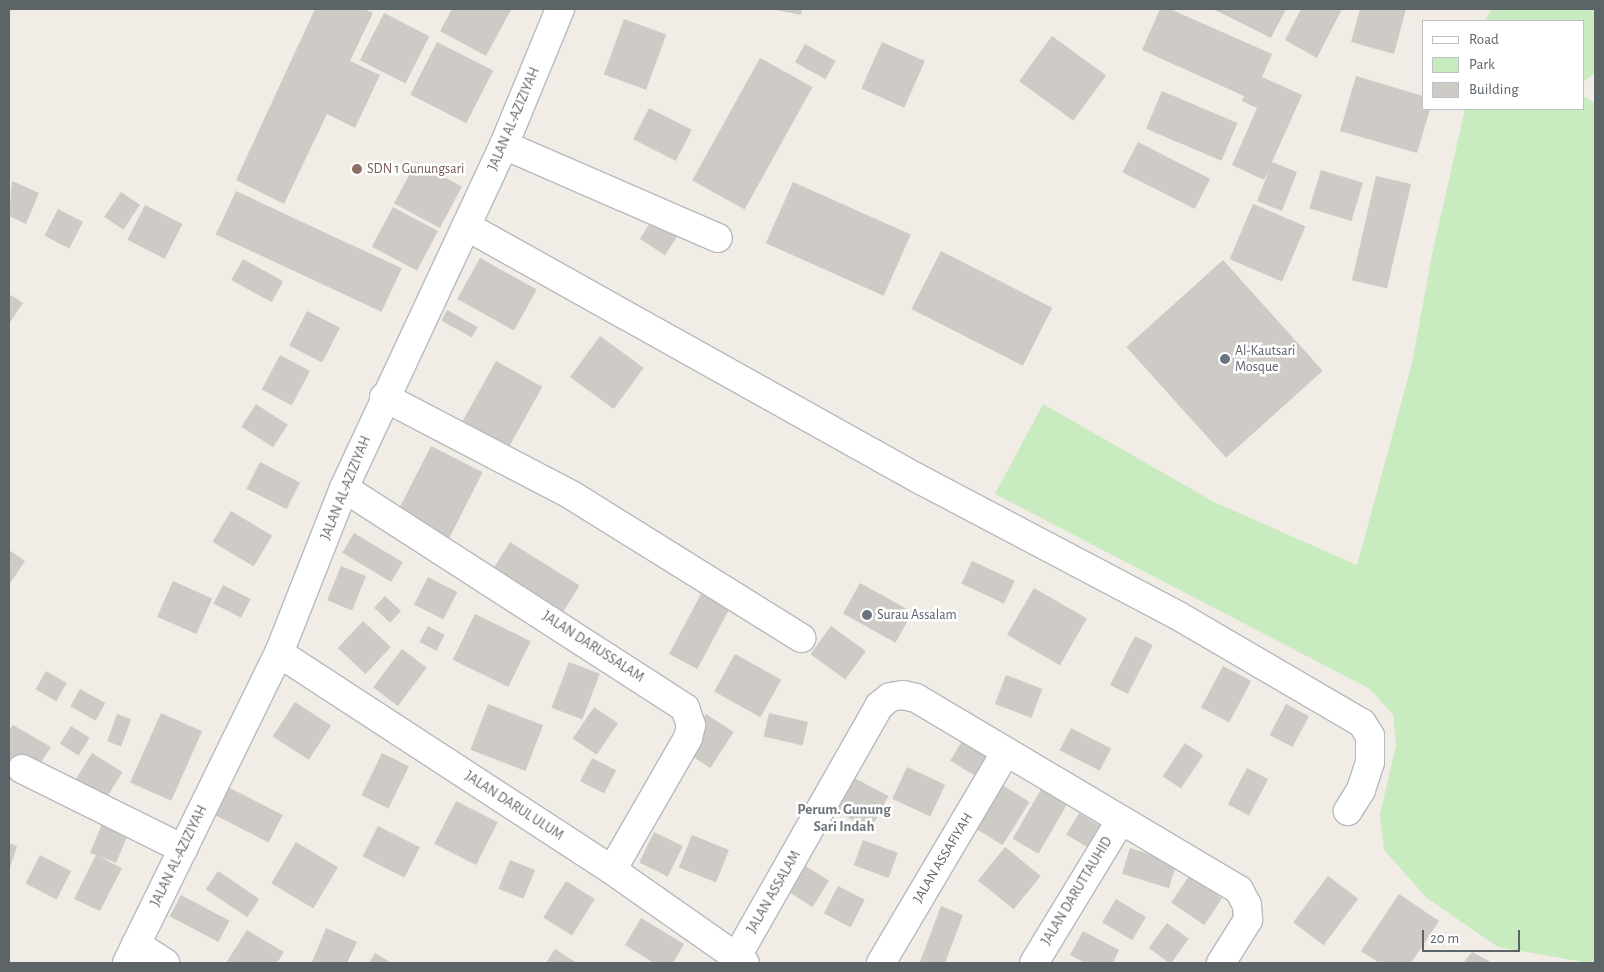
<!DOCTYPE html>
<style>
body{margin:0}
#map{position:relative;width:1604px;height:972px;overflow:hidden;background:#f1ede6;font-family:"Alegreya Sans",sans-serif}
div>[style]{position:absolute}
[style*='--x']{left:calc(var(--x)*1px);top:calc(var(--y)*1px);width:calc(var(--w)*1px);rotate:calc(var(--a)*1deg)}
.green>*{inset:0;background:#c8ebc0}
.building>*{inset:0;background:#cecac5;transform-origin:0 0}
.roads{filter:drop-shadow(1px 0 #b6babe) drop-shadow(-1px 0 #b6babe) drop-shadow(0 1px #b6babe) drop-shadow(0 -1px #b6babe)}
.street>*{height:28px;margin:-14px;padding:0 14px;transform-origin:14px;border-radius:14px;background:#fff}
.dots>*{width:14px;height:14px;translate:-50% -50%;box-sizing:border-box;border:2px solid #fff;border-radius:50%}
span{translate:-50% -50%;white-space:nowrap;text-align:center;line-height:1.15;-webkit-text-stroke:5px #fff;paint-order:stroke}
.street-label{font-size:14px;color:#5d6468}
.education-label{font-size:14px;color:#785e54}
.left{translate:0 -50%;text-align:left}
.worship-label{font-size:14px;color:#5b616d}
.neighbourhood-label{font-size:15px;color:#6e767a;font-weight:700}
.frame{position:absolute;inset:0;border:10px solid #5d6468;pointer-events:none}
.legend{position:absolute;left:1422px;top:20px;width:162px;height:90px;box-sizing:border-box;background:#fff;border:1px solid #bec1c3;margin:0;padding:6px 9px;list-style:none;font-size:15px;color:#5d6468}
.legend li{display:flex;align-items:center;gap:10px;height:25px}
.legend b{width:25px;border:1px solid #bec1c3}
.scale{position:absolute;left:1422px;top:930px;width:98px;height:22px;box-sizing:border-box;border:2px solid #5d6468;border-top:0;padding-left:6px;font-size:15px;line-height:18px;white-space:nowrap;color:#5d6468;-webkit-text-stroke:4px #fff;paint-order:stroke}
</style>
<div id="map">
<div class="green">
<div style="clip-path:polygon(1491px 9px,1595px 9px,1595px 73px,1583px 82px,1583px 21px,1485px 21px)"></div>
<div style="clip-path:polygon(1583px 96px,1595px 103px,1595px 961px,1588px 963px,1498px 947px,1427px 898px,1384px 850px,1380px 814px,1396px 745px,1393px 715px,1370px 689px,995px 494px,1043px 404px,1214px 502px,1357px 565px,1412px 363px,1433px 250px,1465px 109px,1583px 109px)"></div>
</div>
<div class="building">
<div style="clip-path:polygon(315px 9px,364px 9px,373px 13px,350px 61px,380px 75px,355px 128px,327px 114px,284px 204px,236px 180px)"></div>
<div style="clip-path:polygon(452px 9px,508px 9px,511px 10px,486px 56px,440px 31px)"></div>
<div style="clip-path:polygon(771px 9px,802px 9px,801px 15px)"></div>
<div style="clip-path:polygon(1160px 9px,1170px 9px,1272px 54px,1262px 77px,1302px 95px,1272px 162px,1297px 172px,1282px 211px,1257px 201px,1270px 168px,1264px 180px,1232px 165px,1257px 108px,1242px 101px,1244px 96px,1142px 50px)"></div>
<div style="clip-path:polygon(1213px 9px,1286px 9px,1271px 38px)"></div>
<div style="clip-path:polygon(1301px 9px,1342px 9px,1317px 58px,1285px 40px)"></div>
<div style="clip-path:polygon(1360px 9px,1406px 9px,1394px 54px,1351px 42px)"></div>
<div style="left:384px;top:13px;width:51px;height:53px;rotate:27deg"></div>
<div style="left:624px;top:19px;width:45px;height:59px;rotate:20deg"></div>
<div style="left:1052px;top:36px;width:67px;height:56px;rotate:36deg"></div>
<div style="left:437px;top:42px;width:63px;height:59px;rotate:27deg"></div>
<div style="left:882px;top:42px;width:47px;height:51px;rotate:24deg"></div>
<div style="left:805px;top:44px;width:35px;height:21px;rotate:29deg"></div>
<div style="left:760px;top:58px;width:60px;height:140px;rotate:29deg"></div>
<div style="clip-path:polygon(1356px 76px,1423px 96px,1423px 109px,1430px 109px,1417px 153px,1340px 131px)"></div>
<div style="left:1162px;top:91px;width:82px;height:41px;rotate:23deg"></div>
<div style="left:649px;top:108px;width:48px;height:35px;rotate:27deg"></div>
<div style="left:1138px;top:142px;width:81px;height:34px;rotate:27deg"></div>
<div style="left:416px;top:162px;width:52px;height:47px;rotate:28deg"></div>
<div style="left:1321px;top:170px;width:44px;height:40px;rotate:17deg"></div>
<div style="left:1376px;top:176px;width:36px;height:107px;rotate:13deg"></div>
<div style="clip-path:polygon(12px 181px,39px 193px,26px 224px,9px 216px)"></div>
<div style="left:793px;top:182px;width:129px;height:67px;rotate:24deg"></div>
<div style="left:236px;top:191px;width:183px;height:48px;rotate:25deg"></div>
<div style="left:121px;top:192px;width:23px;height:30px;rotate:34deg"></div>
<div style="left:1253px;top:204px;width:57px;height:60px;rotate:23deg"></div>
<div style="left:145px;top:205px;width:42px;height:39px;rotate:27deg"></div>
<div style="left:393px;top:207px;width:51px;height:45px;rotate:28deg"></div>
<div style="left:58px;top:209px;width:28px;height:30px;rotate:27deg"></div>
<div style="left:654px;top:217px;width:30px;height:26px;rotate:33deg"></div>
<div style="left:941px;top:251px;width:125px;height:65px;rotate:27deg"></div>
<div style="left:480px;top:258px;width:65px;height:47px;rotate:29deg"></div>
<div style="left:243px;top:259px;width:46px;height:24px;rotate:29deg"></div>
<div style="left:1223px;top:260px;width:149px;height:130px;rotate:48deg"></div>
<div style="clip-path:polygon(9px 294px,23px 303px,9px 324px)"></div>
<div style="left:447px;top:310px;width:35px;height:12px;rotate:29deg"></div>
<div style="left:307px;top:311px;width:37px;height:39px;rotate:27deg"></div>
<div style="left:600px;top:336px;width:54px;height:51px;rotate:36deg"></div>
<div style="left:280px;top:355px;width:34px;height:39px;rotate:28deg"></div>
<div style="left:496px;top:361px;width:53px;height:69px;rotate:29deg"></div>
<div style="left:256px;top:404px;width:38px;height:27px;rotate:33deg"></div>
<div style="left:431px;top:446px;width:58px;height:79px;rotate:27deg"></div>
<div style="left:260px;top:462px;width:45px;height:30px;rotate:27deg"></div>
<div style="left:231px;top:511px;width:48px;height:36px;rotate:31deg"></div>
<div style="left:354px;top:533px;width:57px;height:23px;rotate:31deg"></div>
<div style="left:510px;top:542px;width:82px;height:36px;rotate:32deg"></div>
<div style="clip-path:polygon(9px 550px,25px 561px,9px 585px)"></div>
<div style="left:972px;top:561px;width:47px;height:25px;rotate:25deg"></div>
<div style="left:341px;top:566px;width:27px;height:37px;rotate:22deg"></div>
<div style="left:428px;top:577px;width:33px;height:31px;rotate:27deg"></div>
<div style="left:173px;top:581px;width:43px;height:39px;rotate:24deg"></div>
<div style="left:860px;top:583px;width:60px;height:35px;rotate:29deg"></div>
<div style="left:223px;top:585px;width:31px;height:21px;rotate:27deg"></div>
<div style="left:1034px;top:588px;width:61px;height:54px;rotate:30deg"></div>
<div style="left:701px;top:594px;width:32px;height:68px;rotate:28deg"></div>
<div style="left:385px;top:596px;width:22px;height:16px;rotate:43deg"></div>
<div style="left:475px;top:614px;width:62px;height:51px;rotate:26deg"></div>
<div style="left:363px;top:621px;width:38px;height:37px;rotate:43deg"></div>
<div style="left:428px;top:626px;width:19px;height:18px;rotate:28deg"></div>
<div style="left:831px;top:626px;width:43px;height:35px;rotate:36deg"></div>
<div style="left:1135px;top:636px;width:20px;height:55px;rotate:27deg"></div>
<div style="left:402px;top:649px;width:31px;height:48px;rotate:37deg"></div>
<div style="left:735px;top:654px;width:53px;height:43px;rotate:29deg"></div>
<div style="left:569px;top:662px;width:33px;height:49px;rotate:21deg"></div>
<div style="left:1223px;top:666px;width:32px;height:47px;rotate:28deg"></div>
<div style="left:46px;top:671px;width:24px;height:21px;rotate:30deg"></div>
<div style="left:1006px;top:675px;width:39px;height:31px;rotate:21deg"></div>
<div style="left:80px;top:689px;width:29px;height:20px;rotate:29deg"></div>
<div style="left:295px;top:702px;width:43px;height:41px;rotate:33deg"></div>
<div style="left:488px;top:704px;width:59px;height:49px;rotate:21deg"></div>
<div style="left:1286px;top:704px;width:26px;height:35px;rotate:28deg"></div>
<div style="left:594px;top:707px;width:29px;height:38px;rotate:34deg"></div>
<div style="left:161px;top:713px;width:45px;height:76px;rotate:24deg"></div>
<div style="left:769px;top:713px;width:40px;height:24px;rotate:13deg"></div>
<div style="left:117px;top:714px;width:15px;height:29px;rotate:20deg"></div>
<div style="left:706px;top:714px;width:33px;height:43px;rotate:33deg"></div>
<div style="clip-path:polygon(13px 725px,51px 747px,35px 772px,9px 757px,9px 731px)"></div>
<div style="left:71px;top:726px;width:22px;height:21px;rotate:32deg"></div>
<div style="left:1071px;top:728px;width:45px;height:25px;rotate:27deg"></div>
<div style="left:962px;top:741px;width:31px;height:23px;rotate:31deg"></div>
<div style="left:1185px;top:743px;width:22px;height:40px;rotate:34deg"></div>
<div style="left:92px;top:753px;width:36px;height:32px;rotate:32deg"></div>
<div style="left:382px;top:753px;width:30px;height:47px;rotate:26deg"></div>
<div style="left:592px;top:758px;width:27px;height:26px;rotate:27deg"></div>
<div style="left:907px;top:767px;width:42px;height:35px;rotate:25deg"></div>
<div style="left:1247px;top:768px;width:24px;height:41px;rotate:28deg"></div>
<div style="left:847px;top:774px;width:47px;height:38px;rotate:28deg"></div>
<div style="left:999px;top:783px;width:36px;height:51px;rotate:32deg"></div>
<div style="left:224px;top:785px;width:66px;height:31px;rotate:27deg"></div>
<div style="left:1043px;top:786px;width:30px;height:61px;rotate:30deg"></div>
<div style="left:456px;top:801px;width:47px;height:48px;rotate:27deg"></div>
<div style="left:1079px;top:813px;width:29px;height:25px;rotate:31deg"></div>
<div style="clip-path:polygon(104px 819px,130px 830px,116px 863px,98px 856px,122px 868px,100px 911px,74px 899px,96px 855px,90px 853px)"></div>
<div style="left:378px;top:826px;width:47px;height:34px;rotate:27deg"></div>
<div style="left:654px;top:832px;width:32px;height:34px;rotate:26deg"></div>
<div style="left:692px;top:835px;width:40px;height:35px;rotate:22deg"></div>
<div style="left:863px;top:840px;width:37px;height:27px;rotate:20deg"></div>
<div style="left:296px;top:842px;width:49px;height:48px;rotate:31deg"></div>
<div style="clip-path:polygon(9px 843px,17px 846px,9px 871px)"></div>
<div style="left:1005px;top:847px;width:46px;height:43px;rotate:39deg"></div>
<div style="left:1130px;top:848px;width:49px;height:27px;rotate:17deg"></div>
<div style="left:40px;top:855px;width:35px;height:32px;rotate:27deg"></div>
<div style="left:510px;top:860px;width:27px;height:31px;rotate:22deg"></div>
<div style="left:796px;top:860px;width:39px;height:31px;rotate:32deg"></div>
<div style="left:218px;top:871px;width:50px;height:22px;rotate:34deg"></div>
<div style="left:1189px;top:876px;width:40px;height:32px;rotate:34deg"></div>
<div style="left:1328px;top:876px;width:38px;height:58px;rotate:37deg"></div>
<div style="left:566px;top:881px;width:34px;height:43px;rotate:32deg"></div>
<div style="left:838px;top:886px;width:30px;height:31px;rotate:27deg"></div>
<div style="clip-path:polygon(1399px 894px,1439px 921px,1411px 963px,1379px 963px,1361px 951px)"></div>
<div style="left:181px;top:895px;width:55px;height:24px;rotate:28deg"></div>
<div style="left:1116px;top:899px;width:35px;height:27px;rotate:31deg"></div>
<div style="clip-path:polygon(941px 906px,963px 915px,945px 963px,923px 963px,920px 962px)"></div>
<div style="clip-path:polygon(641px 918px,684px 944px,673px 963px,654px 963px,625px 945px)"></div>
<div style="left:1167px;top:923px;width:27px;height:31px;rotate:36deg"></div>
<div style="clip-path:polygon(326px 928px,357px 942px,347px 963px,312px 962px)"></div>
<div style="clip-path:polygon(247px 930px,284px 952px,277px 963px,226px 963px)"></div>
<div style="clip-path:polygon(1083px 931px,1119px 950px,1113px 963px,1085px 963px,1070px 955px)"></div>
<div style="clip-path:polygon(555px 949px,577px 963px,546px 963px)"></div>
<div style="clip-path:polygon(1472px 952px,1493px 963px,1463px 963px)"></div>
<div style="clip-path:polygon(375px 953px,392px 963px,369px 963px)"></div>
</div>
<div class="roads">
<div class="street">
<div style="--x:504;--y:145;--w:233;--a:23.5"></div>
<div style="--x:466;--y:226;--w:517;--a:29.19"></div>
<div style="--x:917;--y:478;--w:294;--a:27.8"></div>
<div style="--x:1177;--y:615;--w:214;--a:30.3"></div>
<div style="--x:1362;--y:723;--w:15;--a:58"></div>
<div style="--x:1370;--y:736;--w:26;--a:90"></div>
<div style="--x:1370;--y:762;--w:29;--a:108"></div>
<div style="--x:1361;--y:790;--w:25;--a:122"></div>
<div style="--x:384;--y:397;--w:213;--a:27.6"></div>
<div style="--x:573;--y:496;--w:269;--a:31.9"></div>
<div style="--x:344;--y:488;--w:406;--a:32.8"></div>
<div style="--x:685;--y:708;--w:18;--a:71"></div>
<div style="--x:691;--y:725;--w:13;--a:103"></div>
<div style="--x:688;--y:738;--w:152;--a:119.9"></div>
<div style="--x:279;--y:653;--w:397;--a:33.1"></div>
<div style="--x:612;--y:870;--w:162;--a:35"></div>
<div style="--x:22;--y:769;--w:180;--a:26.4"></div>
<div style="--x:136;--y:944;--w:35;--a:33"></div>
<div style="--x:736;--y:958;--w:290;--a:-60.4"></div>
<div style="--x:879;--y:706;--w:14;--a:-39"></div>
<div style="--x:890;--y:697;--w:13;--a:-9"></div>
<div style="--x:903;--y:695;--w:13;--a:13"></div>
<div style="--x:916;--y:698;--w:376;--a:30.7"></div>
<div style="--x:1239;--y:890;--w:17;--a:62"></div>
<div style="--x:1247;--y:905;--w:15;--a:86"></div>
<div style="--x:1248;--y:920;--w:51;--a:122.1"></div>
<div style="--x:127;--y:963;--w:345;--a:-63.9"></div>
<div style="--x:279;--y:653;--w:177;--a:-68.5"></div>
<div style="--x:344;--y:488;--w:378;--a:-65"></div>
<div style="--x:504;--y:145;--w:147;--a:-67.6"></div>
<div style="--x:881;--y:963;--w:245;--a:-59.4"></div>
<div style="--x:1034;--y:963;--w:167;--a:-58.7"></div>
</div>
</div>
<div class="dots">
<div style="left:357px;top:169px;background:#8d6e63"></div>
<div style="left:1225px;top:359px;background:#6b7280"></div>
<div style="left:867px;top:615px;background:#6b7280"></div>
</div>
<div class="street-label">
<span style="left:514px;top:119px;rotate:-67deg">JALAN AL-AZIZIYAH</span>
<span style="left:346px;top:488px;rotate:-68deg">JALAN AL-AZIZIYAH</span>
<span style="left:593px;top:647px;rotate:33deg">JALAN DARUSSALAM</span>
<span style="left:514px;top:806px;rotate:33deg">JALAN DARUL ULUM</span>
<span style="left:179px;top:856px;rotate:-64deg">JALAN AL-AZIZIYAH</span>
<span style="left:943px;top:858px;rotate:-59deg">JALAN ASSAFIYAH</span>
<span style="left:1077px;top:891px;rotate:-59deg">JALAN DARUTTAUHID</span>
<span style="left:774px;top:892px;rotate:-60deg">JALAN ASSALAM</span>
</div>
<div class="education-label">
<span class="left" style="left:367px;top:169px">SDN 1 Gunungsari</span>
</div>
<div class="worship-label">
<span class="left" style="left:1235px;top:359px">Al-Kautsari<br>Mosque</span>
<span class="left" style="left:877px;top:615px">Surau Assalam</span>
</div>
<div class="neighbourhood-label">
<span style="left:844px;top:818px">Perum. Gunung<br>Sari Indah</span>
</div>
<div class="frame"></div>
<ul class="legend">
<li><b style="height:6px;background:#fff"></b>Road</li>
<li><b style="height:14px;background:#c8ebc0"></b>Park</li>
<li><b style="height:14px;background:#cecac5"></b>Building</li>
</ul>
<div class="scale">20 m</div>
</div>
